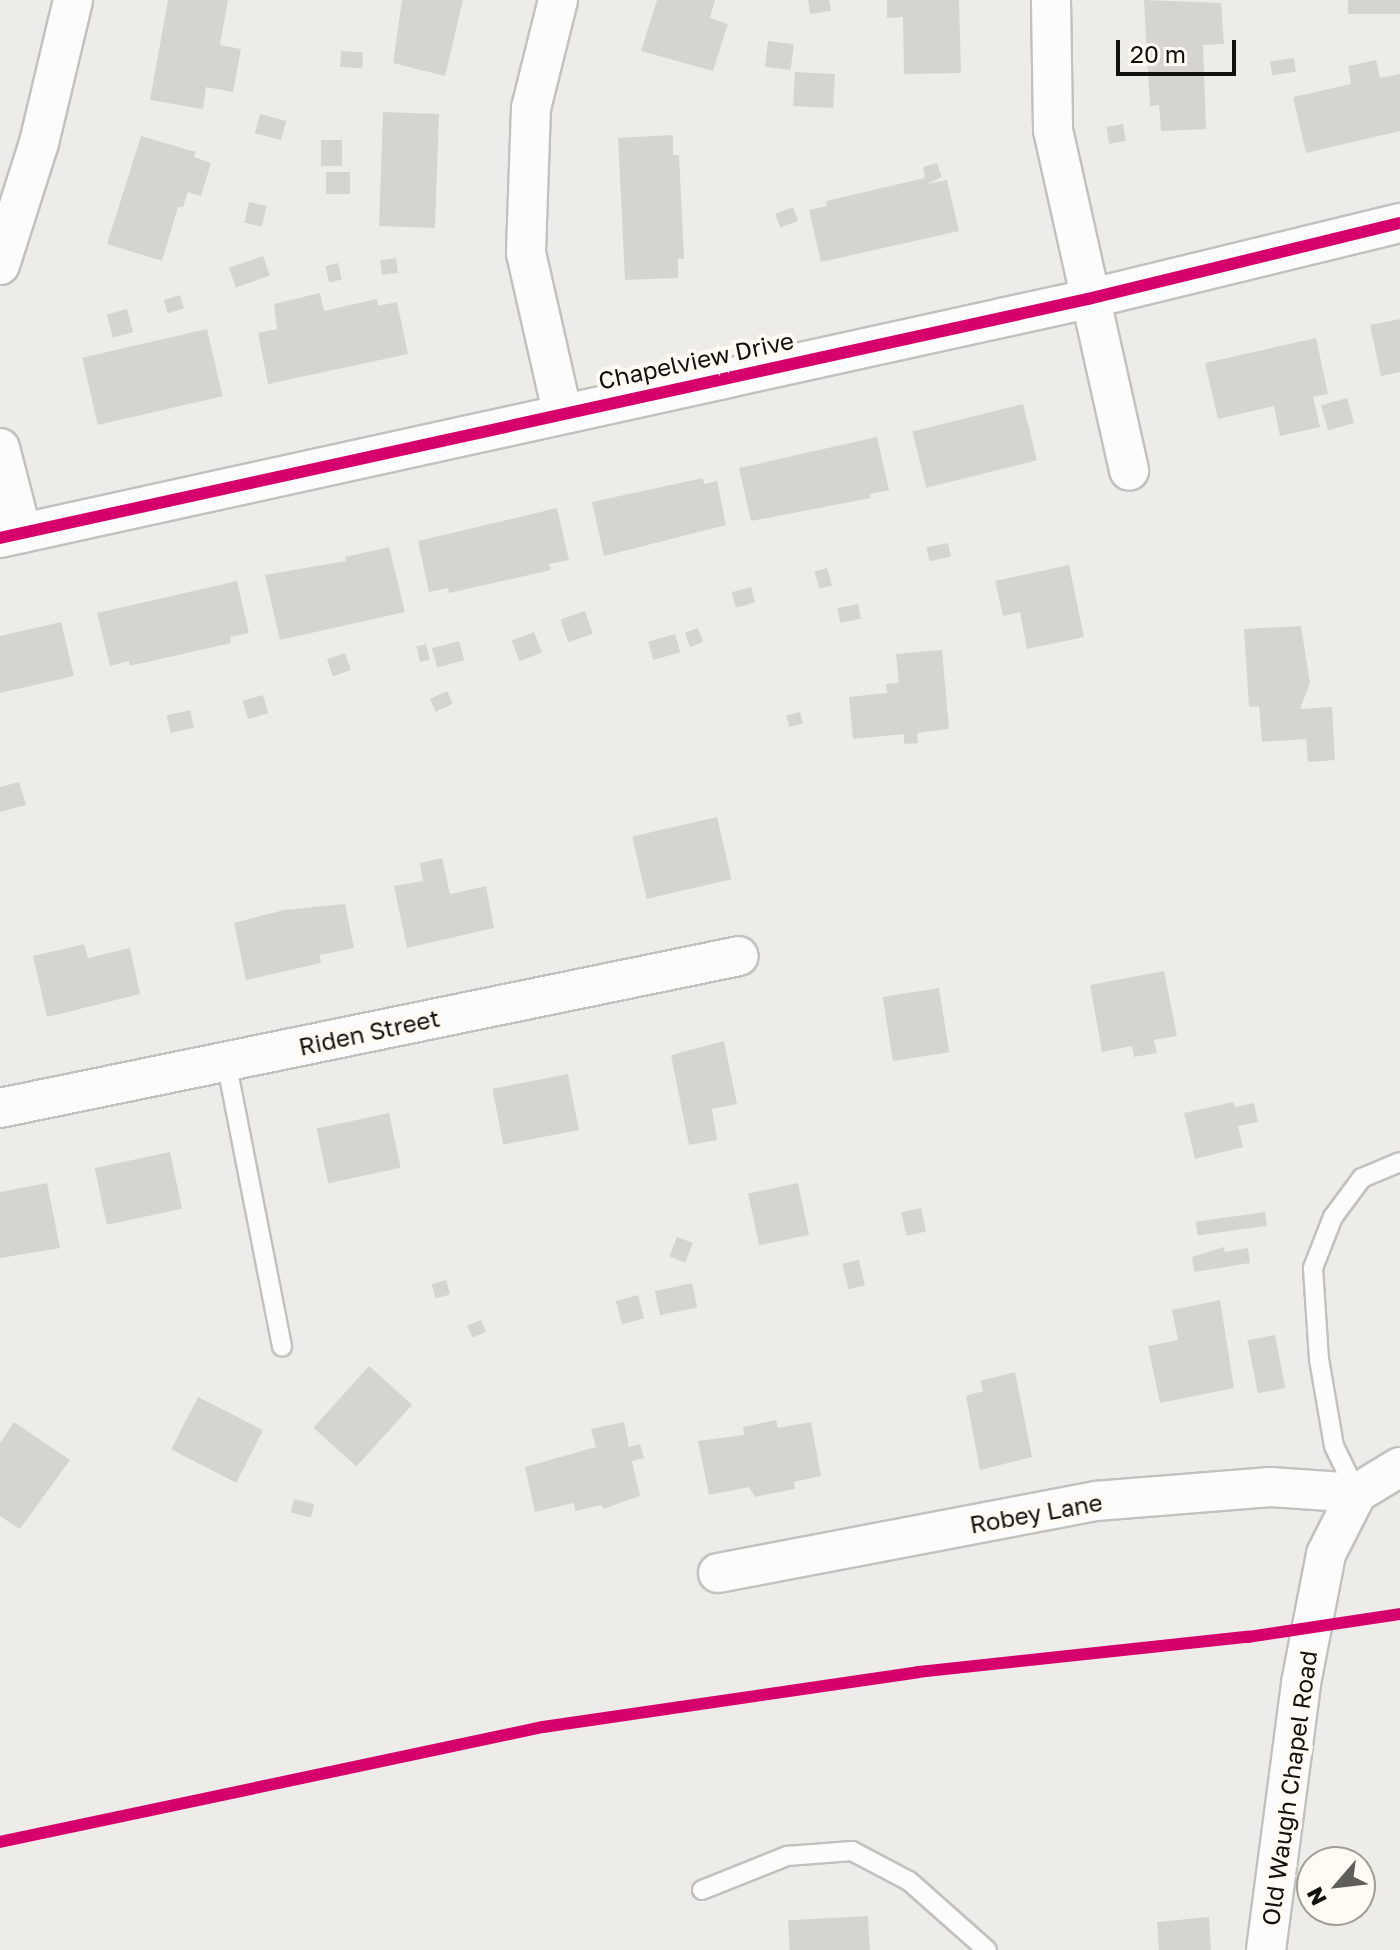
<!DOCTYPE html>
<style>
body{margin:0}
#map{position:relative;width:1400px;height:1950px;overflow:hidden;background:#eeece8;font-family:"Golos Text",sans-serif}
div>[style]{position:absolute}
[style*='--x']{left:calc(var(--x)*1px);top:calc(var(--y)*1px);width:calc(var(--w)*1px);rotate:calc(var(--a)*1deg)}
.building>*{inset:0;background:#d6d4d1;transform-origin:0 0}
.roads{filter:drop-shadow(2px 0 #c3c1be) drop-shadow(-2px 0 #c3c1be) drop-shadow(0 2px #c3c1be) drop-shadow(0 -2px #c3c1be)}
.service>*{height:18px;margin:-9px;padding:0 9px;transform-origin:9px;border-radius:9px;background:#fcfcfc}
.minor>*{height:38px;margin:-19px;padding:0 19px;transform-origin:19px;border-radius:19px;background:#fcfcfc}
.cycleway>*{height:12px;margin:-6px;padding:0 6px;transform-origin:6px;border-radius:6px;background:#d6006c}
span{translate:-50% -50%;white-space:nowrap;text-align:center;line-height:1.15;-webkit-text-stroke:8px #fffaf3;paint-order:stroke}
.street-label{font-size:24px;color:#13110e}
.north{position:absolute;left:1296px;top:1846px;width:80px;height:80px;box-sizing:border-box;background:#fffaf3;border:2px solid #a19d97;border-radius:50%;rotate:242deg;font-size:22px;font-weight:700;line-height:32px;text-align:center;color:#13110e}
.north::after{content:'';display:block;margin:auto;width:28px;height:36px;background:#605e5a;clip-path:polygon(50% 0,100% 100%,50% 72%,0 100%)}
.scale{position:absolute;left:1116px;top:40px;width:120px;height:36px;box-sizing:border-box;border:4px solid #13110e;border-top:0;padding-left:10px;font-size:24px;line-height:28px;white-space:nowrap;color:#13110e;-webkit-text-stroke:6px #fffaf3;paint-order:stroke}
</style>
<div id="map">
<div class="building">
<div style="clip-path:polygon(168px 0,228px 0,220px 45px,241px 49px,233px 92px,206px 87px,203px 109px,150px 100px)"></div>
<div style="clip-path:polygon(402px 0,463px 0,445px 76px,393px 63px)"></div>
<div style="clip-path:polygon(657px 0,715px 0,710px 18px,728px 24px,713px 71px,641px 51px)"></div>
<div style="clip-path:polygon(808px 0,829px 0,831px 11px,810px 14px)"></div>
<div style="clip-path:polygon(887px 0,959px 0,961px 73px,904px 74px,903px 17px,887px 18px)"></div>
<div style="clip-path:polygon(1144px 0,1221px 3px,1224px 44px,1203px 45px,1206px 129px,1161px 131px,1159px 105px,1150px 106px)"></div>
<div style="left:1348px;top:0;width:52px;height:14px"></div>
<div style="left:768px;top:41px;width:26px;height:26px;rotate:7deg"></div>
<div style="left:341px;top:51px;width:22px;height:16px;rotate:3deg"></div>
<div style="left:1294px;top:58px;width:14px;height:24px;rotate:82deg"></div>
<div style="clip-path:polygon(1376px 60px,1380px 78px,1400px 74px,1400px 131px,1306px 153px,1293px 97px,1351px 84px,1348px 66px)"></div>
<div style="left:795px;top:72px;width:40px;height:34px;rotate:3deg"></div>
<div style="left:383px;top:112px;width:56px;height:114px;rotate:2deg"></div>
<div style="left:260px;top:114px;width:27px;height:20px;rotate:15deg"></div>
<div style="left:1123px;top:124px;width:17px;height:17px;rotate:80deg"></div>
<div style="clip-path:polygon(673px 135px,673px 155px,679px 155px,684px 259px,678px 259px,678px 278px,625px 280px,618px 138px)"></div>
<div style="clip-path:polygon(141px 136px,196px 152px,194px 157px,211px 163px,201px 196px,188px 192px,183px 207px,178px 207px,162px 261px,107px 244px)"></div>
<div style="left:321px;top:140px;width:21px;height:26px"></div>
<div style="clip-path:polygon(937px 163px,942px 177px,927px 184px,947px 180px,959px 231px,821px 262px,809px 210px,827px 206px,826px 201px,925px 178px,923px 167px)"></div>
<div style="left:326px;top:172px;width:24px;height:22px"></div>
<div style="left:249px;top:202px;width:18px;height:21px;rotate:13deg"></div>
<div style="left:793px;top:207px;width:15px;height:19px;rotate:70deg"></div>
<div style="left:263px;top:256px;width:21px;height:36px;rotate:71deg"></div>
<div style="left:396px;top:258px;width:15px;height:16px;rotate:82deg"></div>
<div style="left:338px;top:263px;width:17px;height:13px;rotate:77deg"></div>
<div style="clip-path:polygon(320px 293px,324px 311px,377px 299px,378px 306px,397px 302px,408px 354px,268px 384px,258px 333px,277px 329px,274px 304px)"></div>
<div style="left:180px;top:295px;width:14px;height:17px;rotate:73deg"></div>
<div style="left:127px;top:309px;width:24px;height:21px;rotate:75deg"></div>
<div style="clip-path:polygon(1400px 319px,1400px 372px,1381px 376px,1370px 325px)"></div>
<div style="left:207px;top:329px;width:69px;height:128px;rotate:77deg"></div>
<div style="clip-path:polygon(1316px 338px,1328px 394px,1313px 397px,1320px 427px,1280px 436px,1274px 406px,1218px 419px,1205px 363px)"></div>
<div style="left:1347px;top:398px;width:26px;height:27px;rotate:74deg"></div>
<div style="left:1023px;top:404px;width:58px;height:114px;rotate:76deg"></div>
<div style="clip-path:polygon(877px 437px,889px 490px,870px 494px,871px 498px,751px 521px,739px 468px)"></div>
<div style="clip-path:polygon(703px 478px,704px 484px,717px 481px,726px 525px,604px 556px,592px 502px)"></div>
<div style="clip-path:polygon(557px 508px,569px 560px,549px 564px,551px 570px,449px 593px,448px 588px,429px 592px,418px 541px)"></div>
<div style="left:948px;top:543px;width:14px;height:22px;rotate:78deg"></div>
<div style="clip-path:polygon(389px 547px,405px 612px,280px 640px,265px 575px,346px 561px,345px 557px)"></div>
<div style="clip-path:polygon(1069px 565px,1084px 637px,1027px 649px,1020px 612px,1003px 616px,995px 581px)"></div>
<div style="left:827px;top:568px;width:18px;height:13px;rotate:74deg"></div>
<div style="clip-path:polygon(237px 581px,249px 633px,230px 637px,231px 643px,130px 666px,129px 661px,110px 666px,97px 613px)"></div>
<div style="left:751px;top:587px;width:16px;height:20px;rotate:75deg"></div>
<div style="left:858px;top:604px;width:15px;height:21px;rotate:79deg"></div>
<div style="left:585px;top:611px;width:24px;height:26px;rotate:71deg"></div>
<div style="clip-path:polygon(61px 622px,74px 676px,0 693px,0 636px)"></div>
<div style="clip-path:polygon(1301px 626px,1310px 683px,1300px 709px,1332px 707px,1335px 760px,1308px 762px,1306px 739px,1262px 742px,1259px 706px,1249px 707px,1244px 629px)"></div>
<div style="left:698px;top:628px;width:15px;height:14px;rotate:70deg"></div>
<div style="left:534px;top:632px;width:22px;height:24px;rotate:69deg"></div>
<div style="left:675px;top:634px;width:19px;height:28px;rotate:74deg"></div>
<div style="left:459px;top:641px;width:20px;height:28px;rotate:75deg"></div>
<div style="left:426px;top:644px;width:16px;height:10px;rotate:76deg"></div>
<div style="clip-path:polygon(942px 650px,949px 729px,917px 733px,918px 743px,904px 744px,904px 734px,853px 739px,849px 697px,887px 693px,886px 684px,899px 683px,896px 654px)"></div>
<div style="left:345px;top:653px;width:18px;height:19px;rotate:71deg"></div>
<div style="left:447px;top:691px;width:14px;height:19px;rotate:65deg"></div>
<div style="left:263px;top:695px;width:19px;height:21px;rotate:74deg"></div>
<div style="left:190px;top:710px;width:18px;height:24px;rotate:77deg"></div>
<div style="left:800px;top:712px;width:12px;height:14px;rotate:76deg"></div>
<div style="clip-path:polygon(19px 782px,26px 805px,0 812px,0 787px)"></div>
<div style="left:717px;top:817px;width:64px;height:87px;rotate:77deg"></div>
<div style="clip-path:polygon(442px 858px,450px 894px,486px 886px,494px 928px,407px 948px,394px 886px,423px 881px,420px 863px)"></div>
<div style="clip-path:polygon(345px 904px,354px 948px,320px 955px,321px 963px,246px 980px,234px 923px,284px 910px)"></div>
<div style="clip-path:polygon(84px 944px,88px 958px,130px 948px,140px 994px,47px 1017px,33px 956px)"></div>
<div style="clip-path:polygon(1164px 971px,1177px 1036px,1154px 1040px,1157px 1053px,1134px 1057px,1132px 1046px,1102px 1052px,1090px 985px)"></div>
<div style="left:939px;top:988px;width:65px;height:57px;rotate:81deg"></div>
<div style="clip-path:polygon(724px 1041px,737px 1104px,712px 1109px,717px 1140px,689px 1145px,671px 1055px)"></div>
<div style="left:568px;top:1074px;width:57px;height:77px;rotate:79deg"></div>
<div style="clip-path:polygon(1233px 1102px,1235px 1107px,1254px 1103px,1258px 1122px,1238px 1126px,1243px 1147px,1195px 1159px,1184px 1113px)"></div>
<div style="left:389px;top:1113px;width:56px;height:74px;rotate:78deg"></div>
<div style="left:170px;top:1152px;width:58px;height:77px;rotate:78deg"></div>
<div style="clip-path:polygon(47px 1183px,60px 1248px,0 1258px,0 1192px)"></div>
<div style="left:798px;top:1183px;width:53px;height:51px;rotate:78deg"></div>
<div style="left:921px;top:1208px;width:24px;height:20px;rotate:78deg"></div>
<div style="left:1265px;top:1212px;width:14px;height:70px;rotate:82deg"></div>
<div style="left:677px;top:1237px;width:17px;height:21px;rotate:21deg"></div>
<div style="clip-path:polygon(1224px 1247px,1225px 1252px,1248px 1248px,1250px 1263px,1194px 1272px,1192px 1257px)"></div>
<div style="left:859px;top:1260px;width:26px;height:17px;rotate:77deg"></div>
<div style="left:446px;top:1280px;width:15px;height:15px;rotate:74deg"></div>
<div style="left:692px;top:1283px;width:25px;height:38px;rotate:78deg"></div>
<div style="left:638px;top:1295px;width:24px;height:23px;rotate:75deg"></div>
<div style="clip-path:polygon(1220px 1300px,1234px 1388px,1160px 1403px,1148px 1346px,1178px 1340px,1172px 1310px)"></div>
<div style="left:481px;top:1320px;width:13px;height:15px;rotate:67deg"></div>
<div style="left:1275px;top:1335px;width:54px;height:28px;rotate:79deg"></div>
<div style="left:369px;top:1366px;width:58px;height:83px;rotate:42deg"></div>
<div style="clip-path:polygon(1015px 1372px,1032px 1457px,980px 1470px,966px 1396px,983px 1391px,980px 1381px)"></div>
<div style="left:198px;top:1397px;width:73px;height:59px;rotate:27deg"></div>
<div style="clip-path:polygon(776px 1420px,778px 1428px,811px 1422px,821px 1476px,794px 1482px,795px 1489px,755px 1497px,749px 1487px,709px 1495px,698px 1441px,744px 1435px,743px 1427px)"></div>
<div style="clip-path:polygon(14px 1422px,70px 1460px,20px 1529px,0 1516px,0 1443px)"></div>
<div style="clip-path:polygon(624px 1422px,629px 1447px,640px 1444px,644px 1458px,632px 1461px,640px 1496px,603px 1509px,602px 1505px,575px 1511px,574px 1503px,535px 1512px,525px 1467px,596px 1447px,591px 1429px)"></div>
<div style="left:294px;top:1499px;width:21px;height:14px;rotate:14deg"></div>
<div style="left:868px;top:1916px;width:34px;height:80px;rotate:87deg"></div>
<div style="clip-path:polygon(1209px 1917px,1211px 1950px,1159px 1950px,1157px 1922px)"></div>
</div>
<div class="roads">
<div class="service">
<div style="--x:226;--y:1061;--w:291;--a:78.9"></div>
<div style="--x:1357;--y:1493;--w:52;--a:-116.1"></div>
<div style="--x:1334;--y:1446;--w:88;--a:-99.8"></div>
<div style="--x:1319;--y:1359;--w:91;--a:-93.8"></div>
<div style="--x:1313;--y:1268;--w:55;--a:-68.6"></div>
<div style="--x:1333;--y:1217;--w:49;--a:-53.4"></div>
<div style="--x:1362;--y:1178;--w:41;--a:-22.8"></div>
<div style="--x:702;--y:1890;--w:92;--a:-21.8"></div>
<div style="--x:787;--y:1856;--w:65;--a:-4.4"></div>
<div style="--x:852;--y:1851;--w:64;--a:27.8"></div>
<div style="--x:909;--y:1881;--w:104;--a:41.5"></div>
</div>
<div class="minor">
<div style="--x:558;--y:0;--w:111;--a:104"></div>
<div style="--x:531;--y:108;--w:145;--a:92"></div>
<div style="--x:526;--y:253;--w:163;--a:77.2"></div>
<div style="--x:1051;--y:0;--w:130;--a:89.1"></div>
<div style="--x:1053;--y:130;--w:349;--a:77.4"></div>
<div style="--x:0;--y:265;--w:128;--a:-72.3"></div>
<div style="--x:39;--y:143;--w:147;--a:-76.6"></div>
<div style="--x:0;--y:448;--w:88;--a:75.5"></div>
<div style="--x:0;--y:538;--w:1114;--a:-12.39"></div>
<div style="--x:1088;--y:299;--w:321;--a:-13.7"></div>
<div style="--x:0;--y:1108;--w:754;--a:-11.62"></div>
<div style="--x:718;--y:1573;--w:385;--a:-10.8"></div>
<div style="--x:1096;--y:1501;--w:175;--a:-4.6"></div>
<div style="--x:1270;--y:1487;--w:87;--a:3.9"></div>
<div style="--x:1266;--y:1950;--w:269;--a:-82.5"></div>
<div style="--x:1301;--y:1683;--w:131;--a:-79"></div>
<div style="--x:1326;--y:1554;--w:68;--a:-63.1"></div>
<div style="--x:1357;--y:1493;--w:50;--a:-31.2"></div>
</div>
</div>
<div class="cycleway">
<div style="--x:0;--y:538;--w:1114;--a:-12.39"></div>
<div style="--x:1088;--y:299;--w:321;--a:-13.7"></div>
<div style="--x:0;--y:1842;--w:555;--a:-11.96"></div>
<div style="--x:543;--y:1727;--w:379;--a:-8.3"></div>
<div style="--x:918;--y:1672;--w:332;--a:-6.1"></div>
<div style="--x:1248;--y:1637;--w:154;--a:-8.6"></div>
</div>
<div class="street-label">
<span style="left:696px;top:360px;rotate:-12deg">Chapelview Drive</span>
<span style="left:369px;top:1032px;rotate:-12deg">Riden Street</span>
<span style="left:1036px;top:1513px;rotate:-10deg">Robey Lane</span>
<span style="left:1289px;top:1788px;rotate:-82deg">Old Waugh Chapel Road</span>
</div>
<div class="north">N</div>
<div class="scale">20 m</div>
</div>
